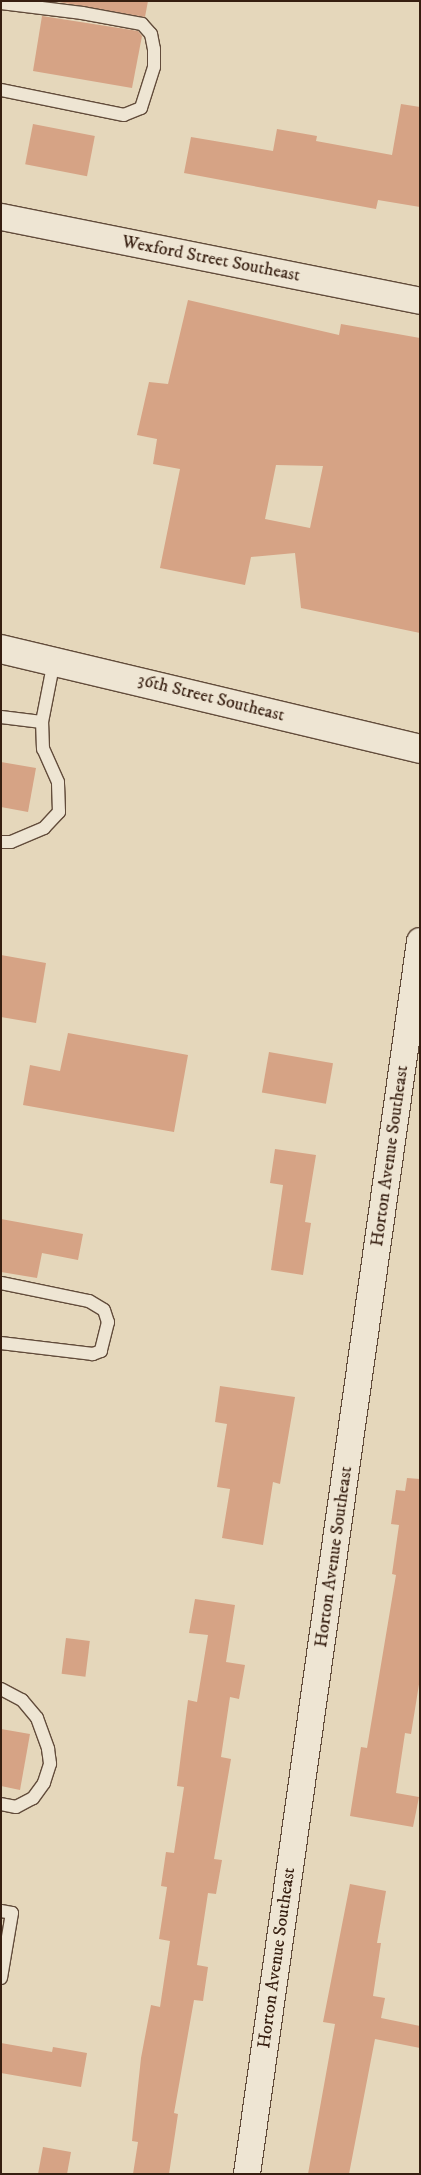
<!DOCTYPE html>
<style>
body{margin:0}
#map{position:relative;width:421px;height:2175px;overflow:hidden;background:#e5d7bb;font-family:"IM FELL DW Pica",serif}
div>[style]{position:absolute}
[style*='--x']{left:calc(var(--x)*1px);top:calc(var(--y)*1px);width:calc(var(--w)*1px);rotate:calc(var(--a)*1deg)}
.building>*{inset:0;background:#d6a385;transform-origin:0 0}
.roads{filter:drop-shadow(1px 0 #624c3b) drop-shadow(-1px 0 #624c3b) drop-shadow(0 1px #624c3b) drop-shadow(0 -1px #624c3b)}
.lane>*{height:12px;margin:-6px;padding:0 6px;transform-origin:6px;border-radius:6px;background:#eee5d3}
.street>*{height:26px;margin:-13px;padding:0 13px;transform-origin:13px;border-radius:13px;background:#eee5d3}
.secondary>*{height:28px;margin:-14px;padding:0 14px;transform-origin:14px;border-radius:14px;background:#eee5d3}
span{translate:-50% -50%;white-space:nowrap;text-align:center;line-height:1.15;-webkit-text-stroke:4px #eee5d3;paint-order:stroke}
.street-label{font-size:18px;color:#361e10}
.frame{position:absolute;inset:0;border:2px solid #361e10;pointer-events:none}
</style>
<div id="map">
<div class="building">
<div style="clip-path:polygon(53px 1px,148px 1px,145px 17px)"></div>
<div style="clip-path:polygon(42px 16px,138px 31px,142px 36px,132px 88px,33px 71px)"></div>
<div style="clip-path:polygon(401px 104px,420px 107px,420px 207px,378px 200px,376px 209px,184px 173px,191px 137px,273px 151px,277px 129px,317px 136px,316px 141px,392px 155px)"></div>
<div style="left:33px;top:124px;width:63px;height:41px;rotate:11deg"></div>
<div style="clip-path:polygon(evenodd,188px 300px,339px 335px,341px 324px,420px 338px,420px 633px,301px 608px,295px 553px,251px 557px,245px 585px,160px 568px,180px 469px,153px 464px,157px 439px,137px 435px,149px 382px,168px 384px,188px 300px,276px 465px,323px 466px,310px 528px,265px 519px,276px 465px)"></div>
<div style="clip-path:polygon(1px 762px,36px 768px,28px 812px,1px 807px)"></div>
<div style="clip-path:polygon(1px 955px,46px 963px,36px 1023px,1px 1017px)"></div>
<div style="clip-path:polygon(68px 1033px,188px 1055px,174px 1132px,23px 1105px,30px 1065px,60px 1071px)"></div>
<div style="left:269px;top:1052px;width:65px;height:41px;rotate:10deg"></div>
<div style="clip-path:polygon(275px 1149px,316px 1155px,305px 1222px,311px 1223px,303px 1275px,271px 1270px,283px 1185px,270px 1183px)"></div>
<div style="clip-path:polygon(1px 1219px,83px 1234px,78px 1260px,42px 1253px,37px 1278px,1px 1272px)"></div>
<div style="clip-path:polygon(220px 1386px,295px 1397px,280px 1484px,273px 1482px,263px 1545px,222px 1538px,230px 1489px,217px 1487px,227px 1424px,215px 1422px)"></div>
<div style="clip-path:polygon(407px 1478px,420px 1479px,420px 1678px,411px 1734px,405px 1733px,396px 1793px,419px 1797px,413px 1827px,350px 1816px,361px 1747px,367px 1748px,396px 1575px,392px 1574px,399px 1525px,391px 1524px,396px 1490px,405px 1491px)"></div>
<div style="clip-path:polygon(195px 1599px,235px 1605px,226px 1662px,245px 1665px,239px 1699px,230px 1697px,221px 1757px,231px 1759px,214px 1859px,222px 1860px,216px 1894px,208px 1893px,197px 1965px,208px 1967px,203px 2001px,194px 2000px,174px 2113px,178px 2114px,169px 2174px,133px 2174px,138px 2142px,132px 2141px,141px 2058px,151px 2005px,160px 2007px,170px 1941px,159px 1939px,167px 1887px,161px 1886px,166px 1852px,174px 1853px,184px 1787px,177px 1786px,188px 1700px,197px 1702px,208px 1635px,189px 1633px)"></div>
<div style="left:66px;top:1638px;width:24px;height:36px;rotate:7deg"></div>
<div style="clip-path:polygon(1px 1729px,30px 1734px,20px 1790px,1px 1786px)"></div>
<div style="clip-path:polygon(350px 1884px,386px 1891px,377px 1943px,381px 1943px,373px 1996px,385px 1998px,381px 2018px,420px 2026px,420px 2048px,375px 2039px,349px 2174px,308px 2174px,335px 2024px,323px 2022px)"></div>
<div style="clip-path:polygon(1px 2043px,52px 2052px,53px 2047px,87px 2053px,81px 2087px,1px 2073px)"></div>
<div style="clip-path:polygon(43px 2147px,71px 2152px,67px 2174px,38px 2174px)"></div>
</div>
<div class="roads">
<div class="lane">
<div style="--x:1;--y:3;--w:82;--a:7"></div>
<div style="--x:82;--y:13;--w:61;--a:10.4"></div>
<div style="--x:142;--y:24;--w:13;--a:48"></div>
<div style="--x:151;--y:34;--w:15;--a:79"></div>
<div style="--x:154;--y:49;--w:18;--a:90"></div>
<div style="--x:154;--y:67;--w:43;--a:107.6"></div>
<div style="--x:141;--y:108;--w:18;--a:158"></div>
<div style="--x:124;--y:115;--w:126;--a:-168.5"></div>
<div style="--x:1;--y:717;--w:41;--a:7"></div>
<div style="--x:1;--y:842;--w:10;--a:0"></div>
<div style="--x:11;--y:842;--w:36;--a:-23"></div>
<div style="--x:44;--y:828;--w:22;--a:-47"></div>
<div style="--x:59;--y:812;--w:30;--a:-92"></div>
<div style="--x:58;--y:782;--w:36;--a:-114"></div>
<div style="--x:43;--y:749;--w:27;--a:-92"></div>
<div style="--x:42;--y:722;--w:62;--a:-78.9"></div>
<div style="--x:1;--y:1283;--w:90;--a:11.6"></div>
<div style="--x:89;--y:1301;--w:17;--a:31"></div>
<div style="--x:104;--y:1310;--w:13;--a:72"></div>
<div style="--x:108;--y:1322;--w:30;--a:104"></div>
<div style="--x:101;--y:1351;--w:9;--a:159"></div>
<div style="--x:93;--y:1354;--w:93;--a:-173.2"></div>
<div style="--x:1;--y:1689;--w:24;--a:28"></div>
<div style="--x:22;--y:1700;--w:23;--a:50"></div>
<div style="--x:37;--y:1718;--w:33;--a:70"></div>
<div style="--x:48;--y:1749;--w:15;--a:82"></div>
<div style="--x:50;--y:1764;--w:20;--a:108"></div>
<div style="--x:44;--y:1783;--w:19;--a:126"></div>
<div style="--x:33;--y:1798;--w:19;--a:152"></div>
<div style="--x:16;--y:1807;--w:15;--a:-169"></div>
<div style="--x:1;--y:1911;--w:11;--a:10"></div>
<div style="--x:12;--y:1913;--w:66;--a:99.6"></div>
</div>
<div class="street">
<div style="--x:1;--y:217;--w:427;--a:11.3"></div>
<div style="--x:247;--y:2174;--w:1245;--a:-82.01"></div>
</div>
<div class="secondary">
<div style="--x:1;--y:649;--w:431;--a:13.4"></div>
</div>
</div>
<div class="street-label">
<span style="left:211px;top:259px;rotate:11deg">Wexford Street Southeast</span>
<span style="left:211px;top:698px;rotate:14deg">36th Street Southeast</span>
<span style="left:390px;top:1156px;rotate:-82deg">Horton Avenue Southeast</span>
<span style="left:334px;top:1557px;rotate:-82deg">Horton Avenue Southeast</span>
<span style="left:277px;top:1958px;rotate:-82deg">Horton Avenue Southeast</span>
</div>
<div class="frame"></div>
</div>
